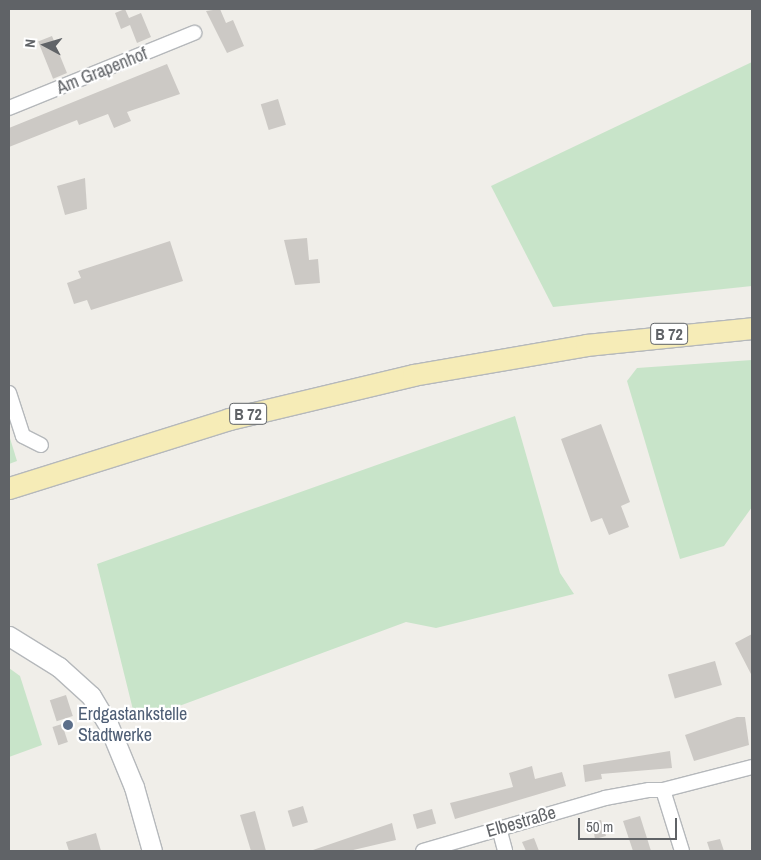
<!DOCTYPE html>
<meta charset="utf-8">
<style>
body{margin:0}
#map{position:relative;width:761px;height:860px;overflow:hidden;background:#f0eee9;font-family:"Archivo Narrow",sans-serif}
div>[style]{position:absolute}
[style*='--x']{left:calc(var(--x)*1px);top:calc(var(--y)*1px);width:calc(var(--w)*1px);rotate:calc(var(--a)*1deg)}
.green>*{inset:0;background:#c8e4c9}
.building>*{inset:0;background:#ccc9c5;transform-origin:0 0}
.roads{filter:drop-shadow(1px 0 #b5b8bb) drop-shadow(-1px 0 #b5b8bb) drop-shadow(0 1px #b5b8bb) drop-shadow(0 -1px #b5b8bb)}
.street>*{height:14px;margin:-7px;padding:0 7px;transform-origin:7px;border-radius:7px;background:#fff}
.secondary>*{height:19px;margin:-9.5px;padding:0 9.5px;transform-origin:9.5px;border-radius:9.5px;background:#fff}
.primary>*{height:21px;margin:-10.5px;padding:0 10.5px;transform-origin:10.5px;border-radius:10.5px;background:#f6ecb7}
.dots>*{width:14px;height:14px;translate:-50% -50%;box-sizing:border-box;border:2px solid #fff;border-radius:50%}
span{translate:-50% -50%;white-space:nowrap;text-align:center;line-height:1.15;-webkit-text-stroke:4.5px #fff;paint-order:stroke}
.shield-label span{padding:1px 4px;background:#fff;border:1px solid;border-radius:4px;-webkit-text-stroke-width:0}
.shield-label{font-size:16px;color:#606367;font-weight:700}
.street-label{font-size:18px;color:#606367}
.service-label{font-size:18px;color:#4e5e75}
.left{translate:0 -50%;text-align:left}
.frame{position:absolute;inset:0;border:10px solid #606367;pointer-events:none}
.north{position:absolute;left:20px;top:20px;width:50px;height:50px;-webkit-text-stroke:4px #fff;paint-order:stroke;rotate:276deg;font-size:14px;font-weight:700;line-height:20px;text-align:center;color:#606367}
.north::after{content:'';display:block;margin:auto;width:18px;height:22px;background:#606367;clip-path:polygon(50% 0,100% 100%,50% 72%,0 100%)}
.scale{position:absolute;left:578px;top:818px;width:99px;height:22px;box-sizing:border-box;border:2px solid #606367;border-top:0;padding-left:6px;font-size:15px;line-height:18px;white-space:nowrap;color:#606367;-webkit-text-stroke:4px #fff;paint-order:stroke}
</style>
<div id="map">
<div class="green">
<div style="clip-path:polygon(752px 62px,752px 286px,553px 307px,491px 186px)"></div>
<div style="clip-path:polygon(752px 360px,752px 507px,724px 546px,680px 559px,627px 381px,637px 368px)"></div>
<div style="clip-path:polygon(515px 416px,560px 573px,574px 594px,436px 628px,406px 622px,136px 722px,97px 564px)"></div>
<div style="clip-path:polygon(9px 435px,17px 461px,9px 464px)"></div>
<div style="clip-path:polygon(9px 668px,20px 676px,42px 745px,9px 757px)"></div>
</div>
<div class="building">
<div style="clip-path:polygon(125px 9px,129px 18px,141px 13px,151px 37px,137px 43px,130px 25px,121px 29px,115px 13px)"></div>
<div style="clip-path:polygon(220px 9px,226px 23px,233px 20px,244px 46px,227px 53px,206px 11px)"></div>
<div style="left:52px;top:36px;width:40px;height:15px;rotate:68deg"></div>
<div style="clip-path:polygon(167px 64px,180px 94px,127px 112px,131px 121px,114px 128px,108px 114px,79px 125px,77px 120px,9px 147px,9px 128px)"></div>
<div style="left:278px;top:99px;width:27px;height:18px;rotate:73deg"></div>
<div style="clip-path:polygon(85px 178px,87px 209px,65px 215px,57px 186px)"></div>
<div style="clip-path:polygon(307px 238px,309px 260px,318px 259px,320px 283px,295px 285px,284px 240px)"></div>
<div style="clip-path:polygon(170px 241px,183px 281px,91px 310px,87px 300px,74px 304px,67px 283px,81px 278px,78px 271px)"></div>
<div style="clip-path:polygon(601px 424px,630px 502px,621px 506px,629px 527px,609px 535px,602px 518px,591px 522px,561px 439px)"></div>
<div style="clip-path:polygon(752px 634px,752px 676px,735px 643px)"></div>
<div style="left:715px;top:661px;width:25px;height:49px;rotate:74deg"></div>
<div style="left:66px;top:695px;width:22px;height:17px;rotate:72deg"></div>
<div style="clip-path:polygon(737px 717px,745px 717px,749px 745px,694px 761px,685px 735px)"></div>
<div style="left:62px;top:724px;width:19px;height:10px;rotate:72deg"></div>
<div style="clip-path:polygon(670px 751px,672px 768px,601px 774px,602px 779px,585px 782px,583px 765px)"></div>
<div style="clip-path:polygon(532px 766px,535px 779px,562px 772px,566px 786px,455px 819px,450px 803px,513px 787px,509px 773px)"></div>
<div style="left:303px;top:806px;width:17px;height:16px;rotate:73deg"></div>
<div style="left:432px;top:809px;width:15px;height:20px;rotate:74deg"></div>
<div style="clip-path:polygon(255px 811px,266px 851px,251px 851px,240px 815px)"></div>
<div style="clip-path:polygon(640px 816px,651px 851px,633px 851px,623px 821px)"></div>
<div style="clip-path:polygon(601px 820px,606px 836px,595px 839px,592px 822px)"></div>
<div style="clip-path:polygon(392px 823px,396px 840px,349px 851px,310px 851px)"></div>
<div style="clip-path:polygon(96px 833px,101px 851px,69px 851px,66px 842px)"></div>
<div style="clip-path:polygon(534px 838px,539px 851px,526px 851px,522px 842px)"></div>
<div style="clip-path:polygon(720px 839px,724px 851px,710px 851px,707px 842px)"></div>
</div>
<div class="roads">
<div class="street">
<div style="--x:9;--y:108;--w:200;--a:-22.1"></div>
<div style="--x:9;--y:393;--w:45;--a:72"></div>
<div style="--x:23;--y:436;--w:20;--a:27"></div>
<div style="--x:663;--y:790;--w:92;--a:-14.5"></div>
<div style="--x:499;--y:828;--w:24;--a:75"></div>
<div style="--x:423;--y:851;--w:190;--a:-16.2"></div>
<div style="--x:605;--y:798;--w:45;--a:-10.3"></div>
<div style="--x:649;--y:790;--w:14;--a:0"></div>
<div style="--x:663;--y:790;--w:64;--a:72.7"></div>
</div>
<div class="secondary">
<div style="--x:9;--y:636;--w:59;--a:31.8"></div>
<div style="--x:59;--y:667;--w:43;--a:42.2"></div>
<div style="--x:91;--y:696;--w:33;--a:59"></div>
<div style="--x:108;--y:724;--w:68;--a:67.6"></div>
<div style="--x:134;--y:787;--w:66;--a:74.3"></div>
</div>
<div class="primary">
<div style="--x:9;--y:488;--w:231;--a:-17.4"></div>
<div style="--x:229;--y:419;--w:189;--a:-13.4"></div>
<div style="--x:413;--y:375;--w:176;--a:-9.8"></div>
<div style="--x:586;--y:345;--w:167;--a:-5.8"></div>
</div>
</div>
<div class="dots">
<div style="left:68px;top:725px;background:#5c6f8a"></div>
</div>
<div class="shield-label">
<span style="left:669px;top:334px">B 72</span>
<span style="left:248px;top:414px">B 72</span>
</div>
<div class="street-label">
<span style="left:102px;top:71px;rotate:-22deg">Am Grapenhof</span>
<span style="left:521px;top:822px;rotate:-16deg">Elbestraße</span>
</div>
<div class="service-label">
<span class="left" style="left:78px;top:725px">Erdgastankstelle<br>Stadtwerke</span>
</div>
<div class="frame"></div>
<div class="north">N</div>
<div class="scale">50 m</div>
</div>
